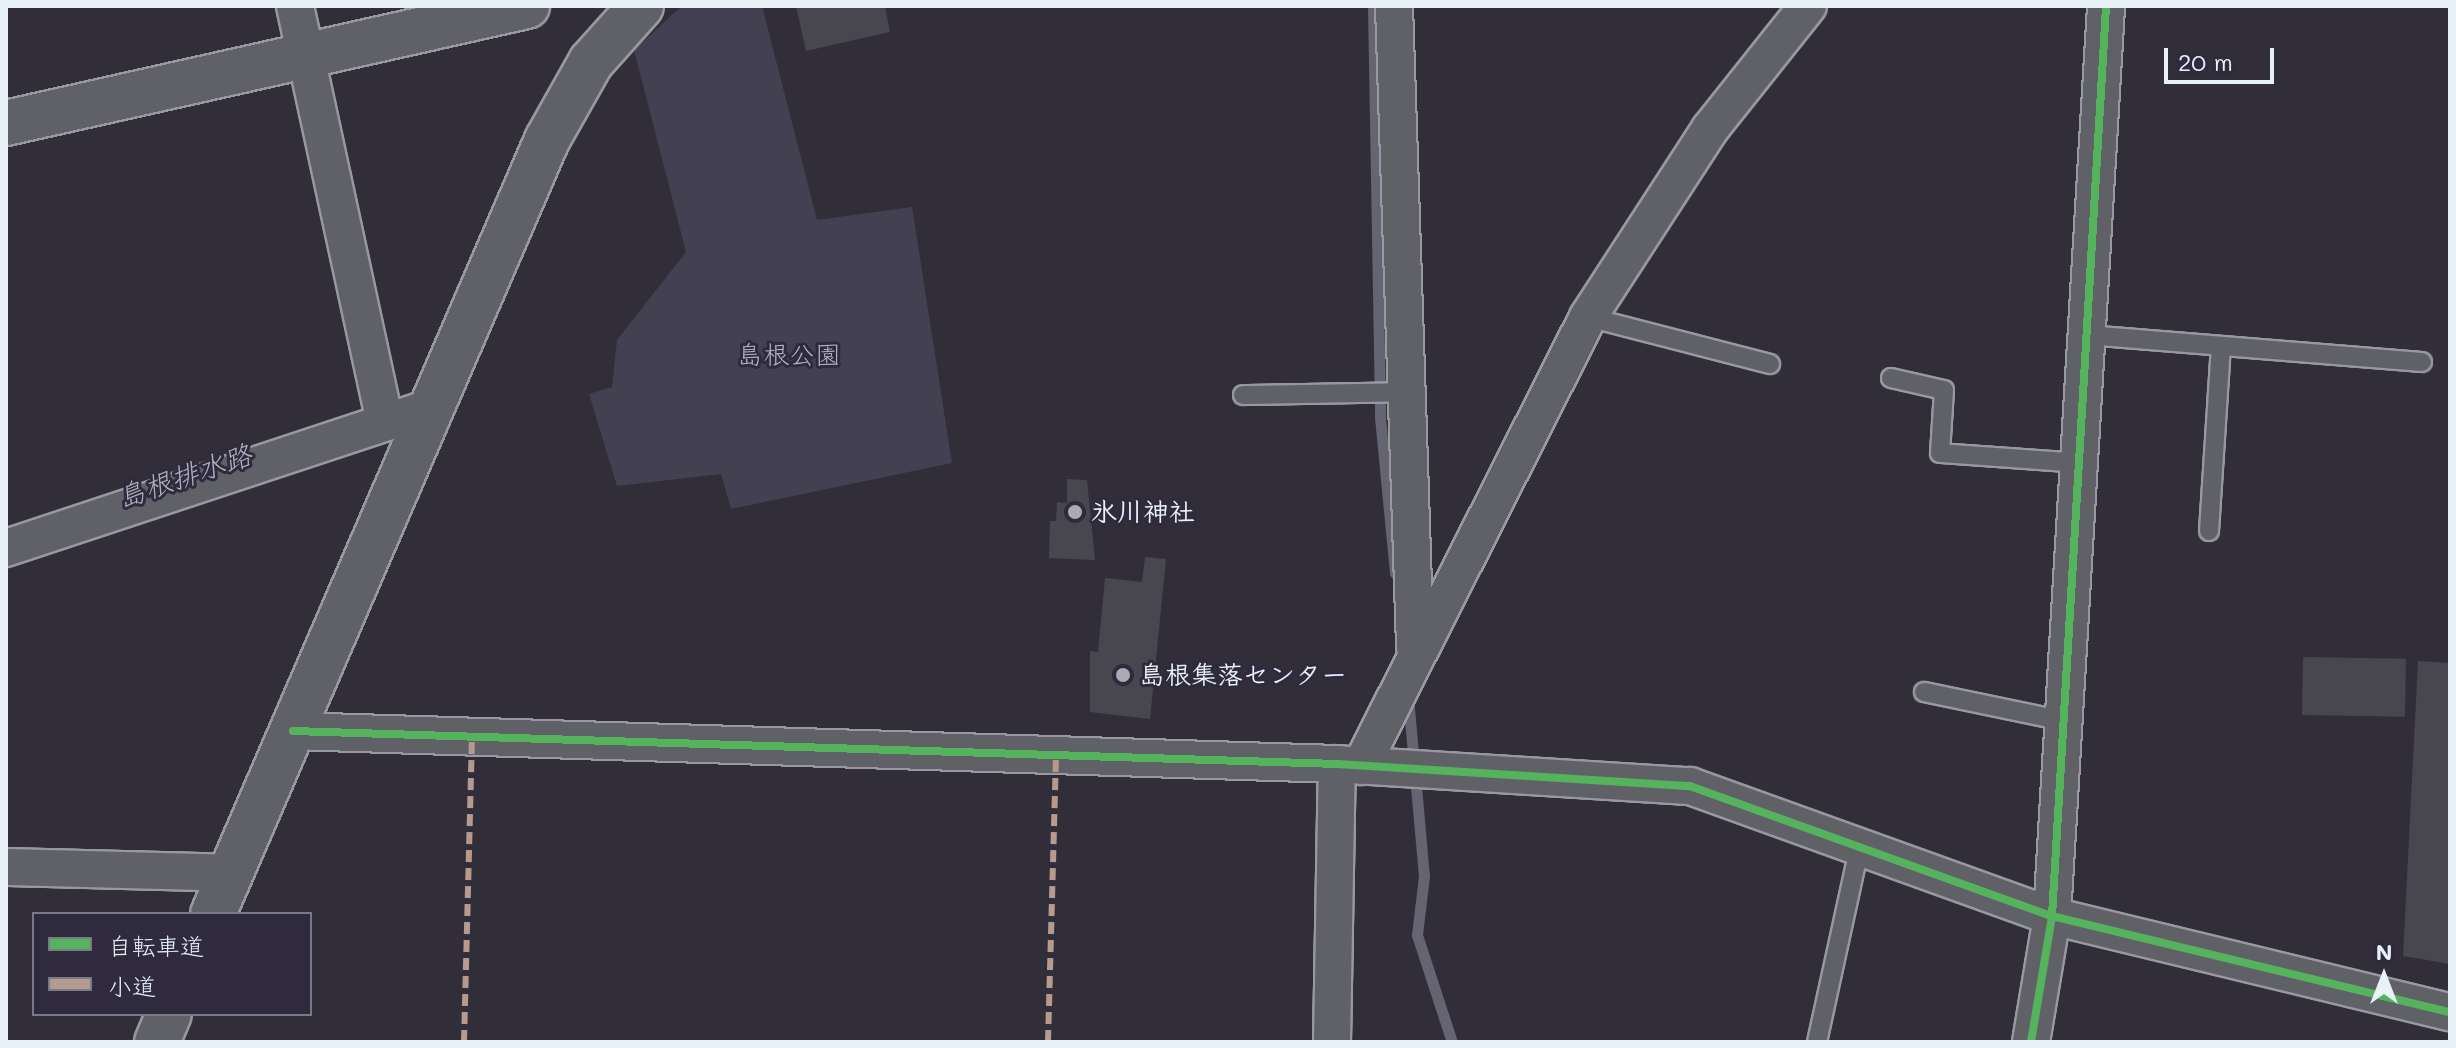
<!DOCTYPE html>
<meta charset="utf-8">
<style>
body{margin:0}
#map{position:relative;width:2456px;height:1048px;overflow:hidden;background:#312e39;font-family:Mali,"Klee One",sans-serif}
div>[style]{position:absolute}
[style*='--x']{left:calc(var(--x)*1px);top:calc(var(--y)*1px);width:calc(var(--w)*1px);rotate:calc(var(--a)*1deg)}
.green>*{inset:0;background:#434151}
.stream>*{height:11px;margin:-5.5px;padding:0 5.5px;transform-origin:5.5px;border-radius:5.5px;background:#646472}
.building>*{inset:0;background:#48464e;transform-origin:0 0}
.roads{filter:drop-shadow(2px 0 #98999f) drop-shadow(-2px 0 #98999f) drop-shadow(0 2px #98999f) drop-shadow(0 -2px #98999f)}
.service>*{height:18px;margin:-9px;padding:0 9px;transform-origin:9px;border-radius:9px;background:#606067}
.minor>*{height:36px;margin:-18px;padding:0 18px;transform-origin:18px;border-radius:18px;background:#606067}
.tertiary>*{height:44px;margin:-22px;padding:0 22px;transform-origin:22px;border-radius:22px;background:#606067}
.quiet>*{height:6px;margin-top:-3px;transform-origin:0;background:repeating-linear-gradient(90deg,#b69a8f 0 12px,transparent 0 18px)}
.cycleway>*{height:8px;margin:-4px;padding:0 4px;transform-origin:4px;border-radius:4px;background:#56b35d}
.dots>*{width:22px;height:22px;translate:-50% -50%;box-sizing:border-box;border:4px solid #2f2a3d;border-radius:50%}
span{translate:-50% -50%;white-space:nowrap;text-align:center;line-height:1.15;-webkit-text-stroke:6px #2f2a3d;paint-order:stroke}
.park-label{font-size:26px;color:#afb4bf}
.poi-label{font-size:26px;color:#e8f1f8;font-weight:700}
.left{translate:0 -50%;text-align:left}
.water-label{font-size:28px;color:#afb4be;font-style:italic}
.frame{position:absolute;inset:0;border:8px solid #e8f1f8;pointer-events:none}
.legend{position:absolute;left:32px;top:912px;width:280px;height:104px;box-sizing:border-box;background:#2f2a3d;border:2px solid #797a88;margin:0;padding:10px 14px;list-style:none;font-size:24px;color:#e8f1f8}
.legend li{display:flex;align-items:center;gap:16px;height:40px}
.legend b{width:40px;border:2px solid #797a88}
.north{position:absolute;left:2344px;top:936px;width:80px;height:80px;-webkit-text-stroke:6px #2f2a3d;paint-order:stroke;rotate:0deg;font-size:22px;font-weight:700;line-height:32px;text-align:center;color:#e8f1f8}
.north::after{content:'';display:block;margin:auto;width:28px;height:36px;background:#e8f1f8;clip-path:polygon(50% 0,100% 100%,50% 72%,0 100%)}
.scale{position:absolute;left:2164px;top:48px;width:110px;height:36px;box-sizing:border-box;border:4px solid #e8f1f8;border-top:0;padding-left:10px;font-size:24px;line-height:28px;white-space:nowrap;color:#e8f1f8;-webkit-text-stroke:6px #2f2a3d;paint-order:stroke}
</style>
<div id="map">
<div class="green">
<div style="clip-path:polygon(682px 6px,762px 6px,817px 220px,912px 207px,952px 463px,731px 509px,721px 474px,617px 486px,589px 394px,612px 387px,617px 340px,686px 252px,634px 50px)"></div>
</div>
<div class="stream">
<div style="--x:1373;--y:6;--w:411;--a:89"></div>
<div style="--x:1380;--y:417;--w:157;--a:84.5"></div>
<div style="--x:1408;--y:697;--w:180;--a:84.9"></div>
<div style="--x:1424;--y:876;--w:59;--a:96.8"></div>
<div style="--x:1417;--y:935;--w:113;--a:71.9"></div>
</div>
<div class="building">
<div style="clip-path:polygon(796px 6px,885px 6px,890px 32px,806px 51px)"></div>
<div style="clip-path:polygon(1067px 479px,1087px 480px,1095px 560px,1049px 558px,1050px 521px,1056px 521px,1057px 502px,1067px 503px)"></div>
<div style="clip-path:polygon(1145px 557px,1166px 559px,1150px 719px,1090px 712px,1090px 651px,1098px 652px,1105px 578px,1142px 582px)"></div>
<div style="left:2303px;top:657px;width:103px;height:58px;rotate:1deg"></div>
<div style="clip-path:polygon(2418px 661px,2450px 663px,2450px 964px,2403px 956px)"></div>
</div>
<div class="roads">
<div class="service">
<div style="--x:1588;--y:317;--w:188;--a:14.5"></div>
<div style="--x:2087;--y:335;--w:336;--a:4.6"></div>
<div style="--x:1891;--y:378;--w:54;--a:12.8"></div>
<div style="--x:1944;--y:390;--w:63;--a:93.6"></div>
<div style="--x:1940;--y:453;--w:139;--a:4.1"></div>
<div style="--x:1243;--y:395;--w:164;--a:-1"></div>
<div style="--x:2209;--y:531;--w:185;--a:-86.3"></div>
<div style="--x:1924;--y:692;--w:143;--a:11.7"></div>
<div style="--x:1817;--y:1042;--w:203;--a:-77.7"></div>
</div>
<div class="minor">
<div style="--x:295;--y:6;--w:426;--a:77.8"></div>
<div style="--x:1394;--y:6;--w:641;--a:88.12"></div>
<div style="--x:6;--y:548;--w:449;--a:-18.3"></div>
<div style="--x:293;--y:731;--w:1045;--a:1.81"></div>
<div style="--x:1337;--y:764;--w:354;--a:3.6"></div>
<div style="--x:1690;--y:786;--w:385;--a:19.8"></div>
<div style="--x:2052;--y:916;--w:409;--a:13.6"></div>
<div style="--x:1361;--y:766;--w:503;--a:-63.18"></div>
<div style="--x:1588;--y:317;--w:224;--a:-57"></div>
<div style="--x:1710;--y:129;--w:157;--a:-51.5"></div>
<div style="--x:6;--y:867;--w:225;--a:1.5"></div>
<div style="--x:1332;--y:1042;--w:278;--a:-89"></div>
<div style="--x:2031;--y:1042;--w:128;--a:-80.5"></div>
<div style="--x:2052;--y:916;--w:912;--a:-86.6"></div>
</div>
<div class="tertiary">
<div style="--x:6;--y:123;--w:534;--a:-12.66"></div>
<div style="--x:213;--y:914;--w:843;--a:-66.66"></div>
<div style="--x:547;--y:140;--w:90;--a:-60.6"></div>
<div style="--x:591;--y:62;--w:75;--a:-48.2"></div>
<div style="--x:157;--y:1042;--w:30;--a:-67"></div>
</div>
</div>
<div class="quiet">
<div style="--x:464;--y:1042;--w:304;--a:-88.5"></div>
<div style="--x:1048;--y:1042;--w:285;--a:-88.4"></div>
</div>
<div class="cycleway">
<div style="--x:293;--y:731;--w:1045;--a:1.81"></div>
<div style="--x:1337;--y:764;--w:354;--a:3.6"></div>
<div style="--x:1690;--y:786;--w:385;--a:19.8"></div>
<div style="--x:2052;--y:916;--w:409;--a:13.6"></div>
<div style="--x:2031;--y:1042;--w:128;--a:-80.5"></div>
<div style="--x:2052;--y:916;--w:912;--a:-86.6"></div>
</div>
<div class="dots">
<div style="left:1075px;top:512px;background:#a8adb5"></div>
<div style="left:1123px;top:675px;background:#a8adb5"></div>
</div>
<div class="park-label">
<span style="left:789px;top:355px">島根公園</span>
</div>
<div class="poi-label">
<span class="left" style="left:1091px;top:512px">氷川神社</span>
<span class="left" style="left:1139px;top:675px">島根集落センター</span>
</div>
<div class="water-label">
<span style="left:184px;top:475px;rotate:-19deg">島根排水路</span>
</div>
<div class="frame"></div>
<ul class="legend">
<li><b style="height:10px;background:#56b35d"></b>自転車道</li>
<li><b style="height:10px;background:#b69a8f"></b>小道</li>
</ul>
<div class="north">N</div>
<div class="scale">20 m</div>
</div>
